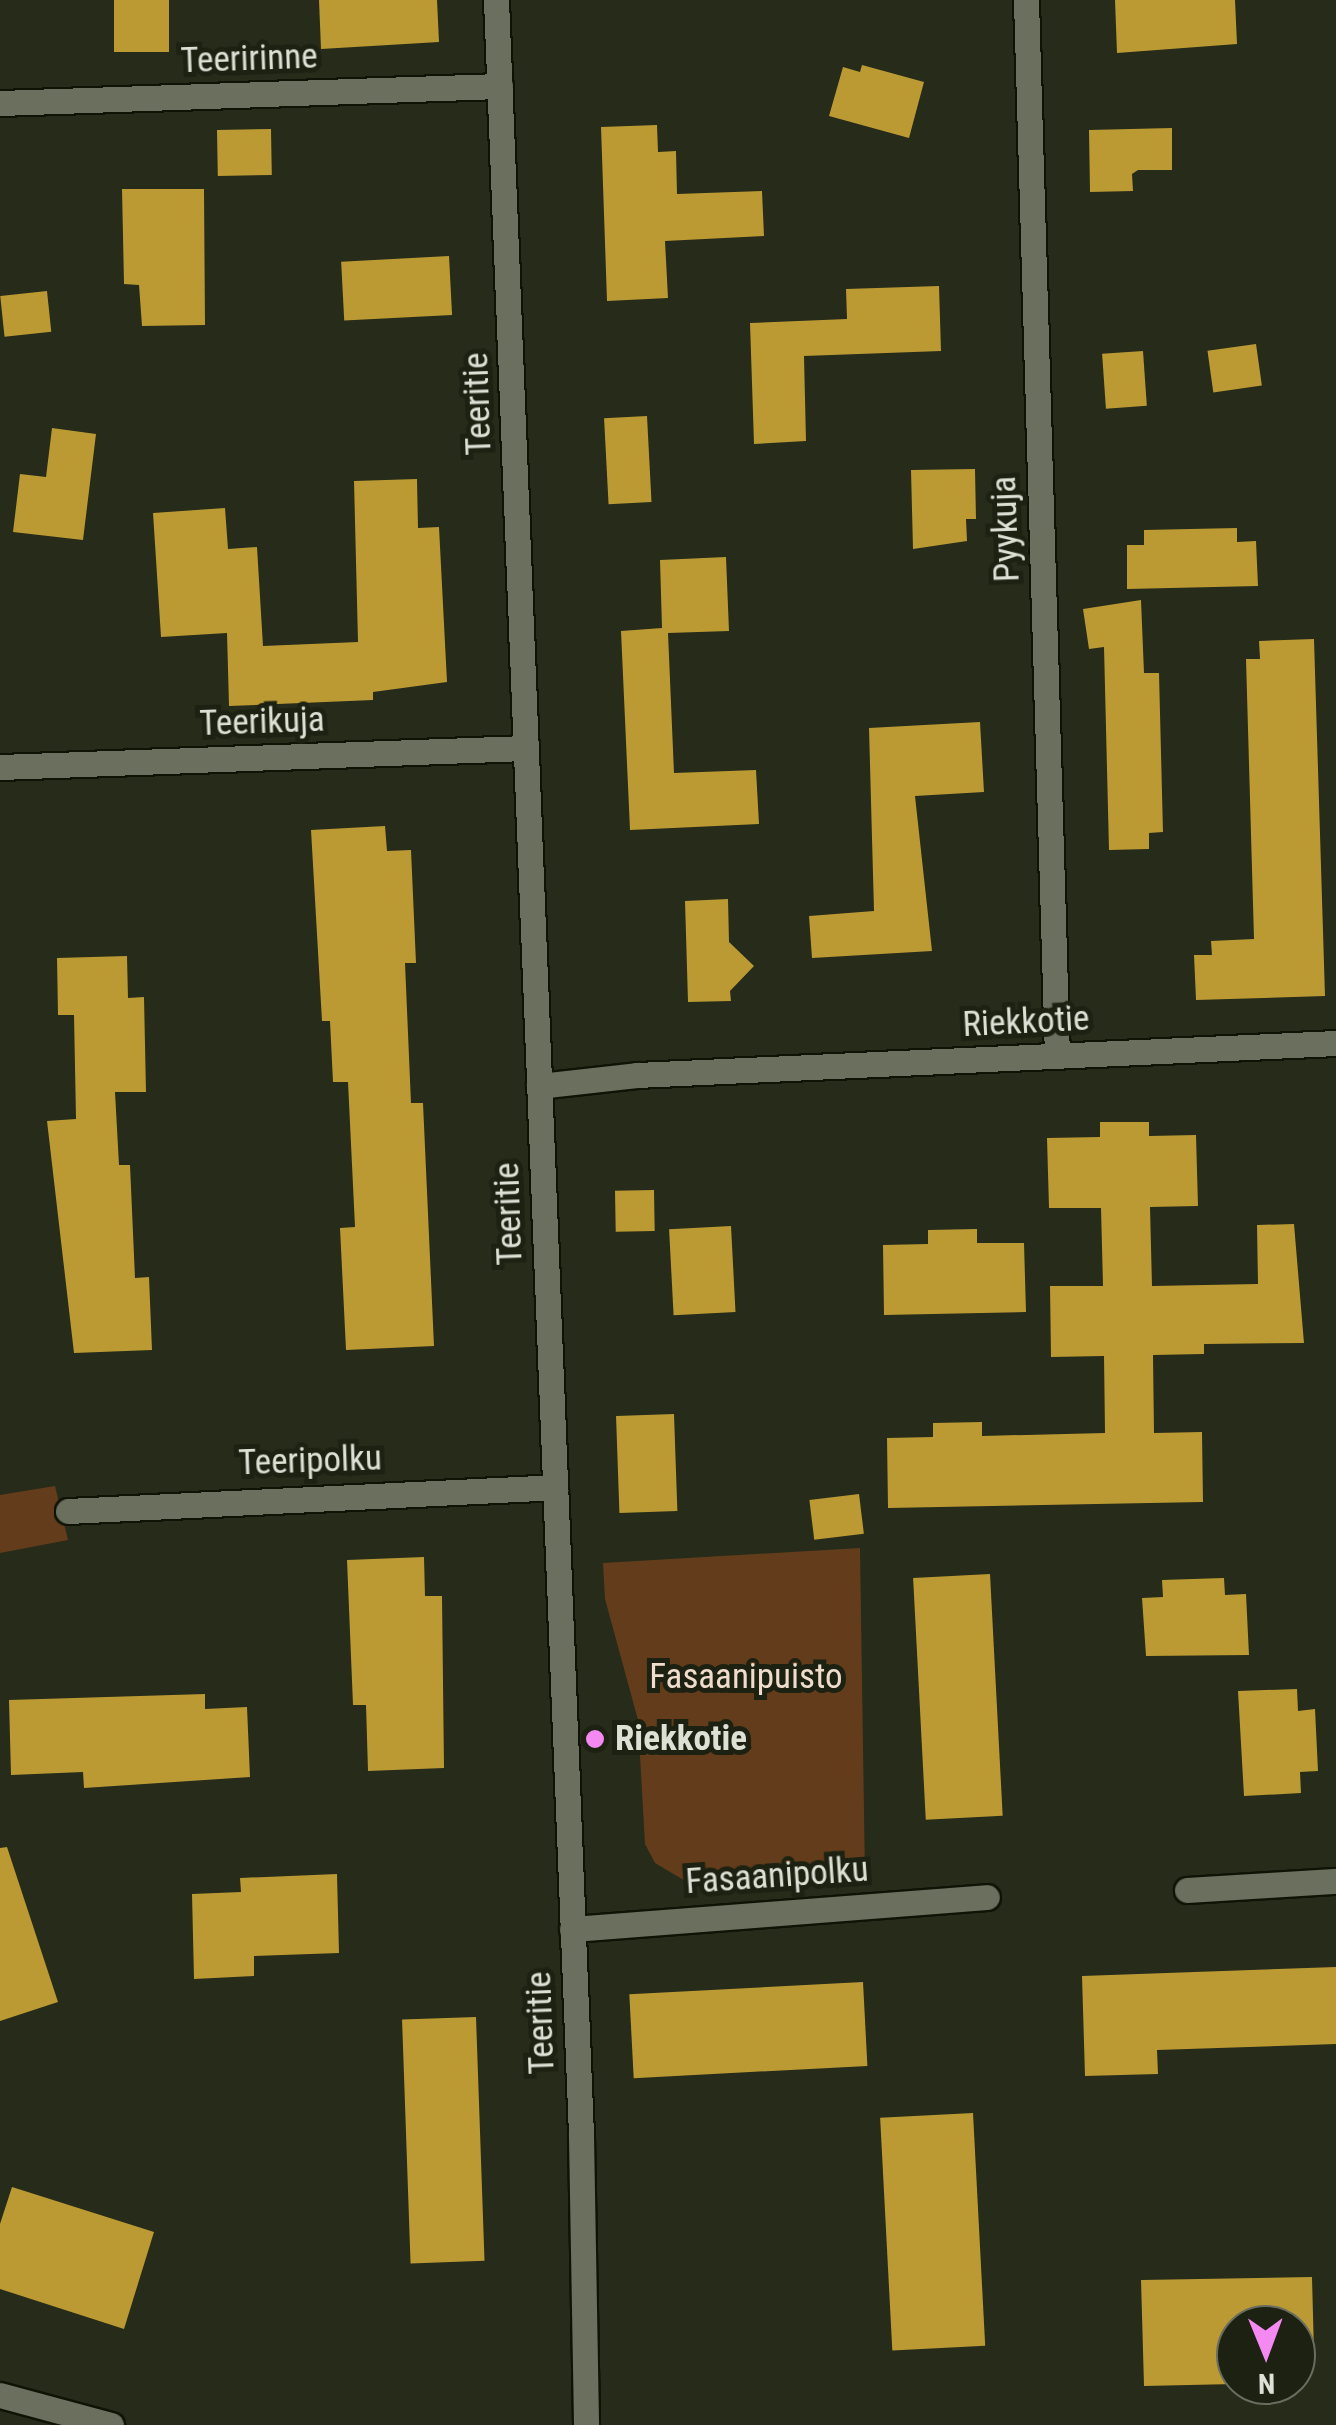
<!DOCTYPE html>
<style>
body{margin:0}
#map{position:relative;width:1336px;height:2425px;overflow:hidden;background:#262b1a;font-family:"Roboto Condensed",sans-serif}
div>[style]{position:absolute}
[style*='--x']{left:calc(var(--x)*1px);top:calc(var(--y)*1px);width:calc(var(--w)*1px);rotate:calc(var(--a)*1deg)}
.green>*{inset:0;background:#633d1b}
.building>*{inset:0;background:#bb9a33;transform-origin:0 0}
.roads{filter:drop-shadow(2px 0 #0f1305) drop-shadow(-2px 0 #0f1305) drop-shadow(0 2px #0f1305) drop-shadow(0 -2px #0f1305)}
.street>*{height:25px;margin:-12.5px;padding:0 12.5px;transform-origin:12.5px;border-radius:12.5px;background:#6a705d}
.secondary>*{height:25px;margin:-12.5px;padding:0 12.5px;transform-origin:12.5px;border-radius:12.5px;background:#6a705d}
.dots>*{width:28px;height:28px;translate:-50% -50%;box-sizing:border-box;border:5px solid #1c2111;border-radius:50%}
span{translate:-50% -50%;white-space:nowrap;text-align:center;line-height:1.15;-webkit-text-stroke:10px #1c2111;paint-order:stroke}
.street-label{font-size:35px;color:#dde0d5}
.park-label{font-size:35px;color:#f0dccc}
.poi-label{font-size:35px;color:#dde0d5;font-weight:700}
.left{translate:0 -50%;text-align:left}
.north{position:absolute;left:1216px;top:2305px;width:100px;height:100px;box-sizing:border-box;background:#1c2111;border:2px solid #696d5f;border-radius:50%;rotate:179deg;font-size:28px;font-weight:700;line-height:40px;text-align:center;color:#dde0d5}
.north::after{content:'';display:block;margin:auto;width:35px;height:45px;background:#f389f1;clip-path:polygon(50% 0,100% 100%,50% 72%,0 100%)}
</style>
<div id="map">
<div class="green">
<div style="clip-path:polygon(55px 1486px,68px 1540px,0 1553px,0 1495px)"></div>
<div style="clip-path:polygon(860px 1548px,865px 1878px,687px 1882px,655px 1863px,645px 1844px,638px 1720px,605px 1599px,603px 1563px)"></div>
</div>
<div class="building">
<div style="left:114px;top:0;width:55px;height:52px"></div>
<div style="clip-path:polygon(319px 0,437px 0,439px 42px,321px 49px)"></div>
<div style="clip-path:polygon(1115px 0,1235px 0,1237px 44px,1117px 53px)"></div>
<div style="clip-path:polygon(862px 65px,924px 82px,909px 138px,829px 116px,843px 67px,860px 72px)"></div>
<div style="clip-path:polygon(657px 125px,658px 152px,676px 151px,677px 194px,762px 191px,764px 236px,665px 241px,668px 298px,607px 301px,601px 127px)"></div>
<div style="clip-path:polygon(1172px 128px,1172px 170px,1138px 170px,1132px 174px,1133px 191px,1090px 192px,1089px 130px)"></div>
<div style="left:271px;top:129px;width:46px;height:54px;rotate:89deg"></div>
<div style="clip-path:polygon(122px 189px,204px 189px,205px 325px,142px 326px,139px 285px,124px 284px)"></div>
<div style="left:449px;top:256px;width:59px;height:108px;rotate:87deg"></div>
<div style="clip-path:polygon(939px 286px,941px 351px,804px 356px,806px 441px,754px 444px,750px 323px,847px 319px,846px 289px)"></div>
<div style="left:47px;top:291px;width:41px;height:47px;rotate:84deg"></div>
<div style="left:1256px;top:344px;width:42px;height:49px;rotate:82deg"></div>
<div style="left:1143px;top:351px;width:55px;height:41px;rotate:86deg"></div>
<div style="left:647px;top:416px;width:86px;height:43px;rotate:87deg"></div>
<div style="clip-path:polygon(52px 428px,96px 434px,83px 540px,13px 532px,20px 474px,46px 477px)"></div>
<div style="clip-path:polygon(975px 469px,976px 519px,966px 519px,967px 541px,913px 549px,911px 470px)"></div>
<div style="clip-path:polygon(417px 479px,418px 528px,439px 527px,447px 682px,373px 692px,373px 700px,229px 706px,227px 633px,161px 637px,153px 513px,225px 508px,228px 549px,257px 547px,263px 646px,358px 642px,354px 481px)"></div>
<div style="clip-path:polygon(1237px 528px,1237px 542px,1256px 541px,1258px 586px,1127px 589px,1127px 545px,1144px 545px,1144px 530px)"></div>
<div style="clip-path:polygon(726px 557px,729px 631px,668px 633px,674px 773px,756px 770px,759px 824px,630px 830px,621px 631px,662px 628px,660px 560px)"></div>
<div style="clip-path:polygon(1141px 600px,1144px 673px,1159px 673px,1163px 832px,1149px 833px,1149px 849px,1109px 850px,1104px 647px,1089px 649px,1083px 609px)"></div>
<div style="clip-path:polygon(1314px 639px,1325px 996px,1196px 1000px,1194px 955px,1212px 955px,1211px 941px,1254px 939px,1246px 659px,1260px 659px,1259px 641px)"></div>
<div style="clip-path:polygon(980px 722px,984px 792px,915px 796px,932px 951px,812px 958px,809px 916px,874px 911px,869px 728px)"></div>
<div style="clip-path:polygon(385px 826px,387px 851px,411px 850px,416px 963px,405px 963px,411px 1103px,423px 1103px,434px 1346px,346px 1350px,340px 1228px,355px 1227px,348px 1082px,333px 1082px,330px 1021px,322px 1021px,311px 830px)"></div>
<div style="clip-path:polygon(728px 899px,729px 942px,754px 966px,730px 991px,731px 1001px,688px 1002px,685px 901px)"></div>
<div style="clip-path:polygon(127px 956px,128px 998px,144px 997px,146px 1092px,115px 1092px,119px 1165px,130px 1165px,135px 1278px,149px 1277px,152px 1350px,74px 1353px,47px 1121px,76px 1119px,74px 1015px,58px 1015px,57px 958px)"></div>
<div style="clip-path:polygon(1100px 1122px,1149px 1122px,1149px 1136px,1196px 1135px,1198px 1206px,1150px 1207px,1152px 1286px,1258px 1284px,1257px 1225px,1294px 1224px,1304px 1343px,1204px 1344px,1204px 1354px,1153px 1355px,1154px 1433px,1202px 1432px,1203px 1502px,888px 1508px,887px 1438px,933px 1437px,933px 1423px,982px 1422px,982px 1436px,1105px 1433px,1104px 1356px,1051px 1357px,1050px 1286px,1103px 1286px,1101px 1208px,1049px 1208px,1047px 1138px,1100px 1137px)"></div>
<div style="left:654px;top:1190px;width:41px;height:39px;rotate:89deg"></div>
<div style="left:731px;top:1226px;width:86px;height:62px;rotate:87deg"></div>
<div style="clip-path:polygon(977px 1229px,977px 1243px,1024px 1243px,1026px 1312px,884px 1315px,883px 1245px,928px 1244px,928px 1230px)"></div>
<div style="left:674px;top:1414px;width:97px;height:58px;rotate:88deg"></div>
<div style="left:859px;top:1494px;width:40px;height:50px;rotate:83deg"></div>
<div style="clip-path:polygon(424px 1557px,425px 1596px,442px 1596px,444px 1768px,368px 1771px,366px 1705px,353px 1705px,347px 1560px)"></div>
<div style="left:990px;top:1574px;width:242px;height:77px;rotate:87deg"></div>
<div style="clip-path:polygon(1224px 1578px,1225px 1595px,1246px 1594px,1249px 1655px,1146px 1656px,1142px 1598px,1163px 1597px,1162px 1580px)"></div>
<div style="clip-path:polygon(1297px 1689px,1298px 1711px,1315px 1709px,1318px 1771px,1300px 1772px,1301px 1793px,1244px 1796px,1238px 1691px)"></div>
<div style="clip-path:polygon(205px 1694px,205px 1709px,247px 1707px,250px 1777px,84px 1788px,83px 1772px,11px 1775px,9px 1700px)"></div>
<div style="clip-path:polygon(7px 1847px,58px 2002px,0 2021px,0 1848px)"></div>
<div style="clip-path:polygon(337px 1874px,339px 1953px,254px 1956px,254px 1976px,194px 1979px,192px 1894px,241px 1892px,240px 1878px)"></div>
<div style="clip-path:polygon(1336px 1967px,1336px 2044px,1157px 2050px,1158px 2074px,1085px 2076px,1082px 1976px)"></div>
<div style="left:863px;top:1982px;width:84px;height:234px;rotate:87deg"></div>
<div style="left:476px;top:2017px;width:244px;height:74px;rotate:88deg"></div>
<div style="left:973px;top:2113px;width:233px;height:93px;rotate:87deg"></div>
<div style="clip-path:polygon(12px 2187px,154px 2232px,124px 2329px,0 2289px,0 2224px)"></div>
<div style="clip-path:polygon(1312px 2277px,1314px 2352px,1296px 2352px,1296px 2325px,1236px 2325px,1235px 2384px,1144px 2386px,1141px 2280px)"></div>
</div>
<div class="roads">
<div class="street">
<div style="--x:1026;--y:0;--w:1056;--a:88.32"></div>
<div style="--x:0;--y:103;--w:500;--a:-1.95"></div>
<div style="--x:0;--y:767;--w:526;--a:-2.07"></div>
<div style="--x:539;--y:1086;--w:99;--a:-6.4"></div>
<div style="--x:637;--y:1075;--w:700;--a:-2.62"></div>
<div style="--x:68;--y:1511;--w:488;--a:-2.8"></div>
<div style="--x:1187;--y:1890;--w:149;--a:-3.5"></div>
<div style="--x:572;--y:1929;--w:416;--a:-4.4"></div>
</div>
<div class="secondary">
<div style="--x:496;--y:0;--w:2138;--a:87.72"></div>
<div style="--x:581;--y:2136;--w:289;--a:89"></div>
<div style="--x:0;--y:2395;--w:115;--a:15.1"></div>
</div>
</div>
<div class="dots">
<div style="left:595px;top:1739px;background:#f389f1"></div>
</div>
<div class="street-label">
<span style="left:249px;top:59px;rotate:-2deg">Teeririnne</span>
<span style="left:478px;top:404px;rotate:-92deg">Teeritie</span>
<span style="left:1006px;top:529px;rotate:-92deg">Pyykuja</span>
<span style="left:262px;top:722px;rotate:-2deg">Teerikuja</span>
<span style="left:1026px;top:1022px;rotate:-3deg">Riekkotie</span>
<span style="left:509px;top:1214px;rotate:-92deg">Teeritie</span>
<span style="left:310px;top:1461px;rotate:-2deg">Teeripolku</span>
<span style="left:777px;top:1876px;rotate:-4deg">Fasaanipolku</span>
<span style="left:541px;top:2023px;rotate:-92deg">Teeritie</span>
</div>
<div class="park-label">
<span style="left:746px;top:1677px">Fasaanipuisto</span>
</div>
<div class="poi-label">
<span class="left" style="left:615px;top:1739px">Riekkotie</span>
</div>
<div class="north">N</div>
</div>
